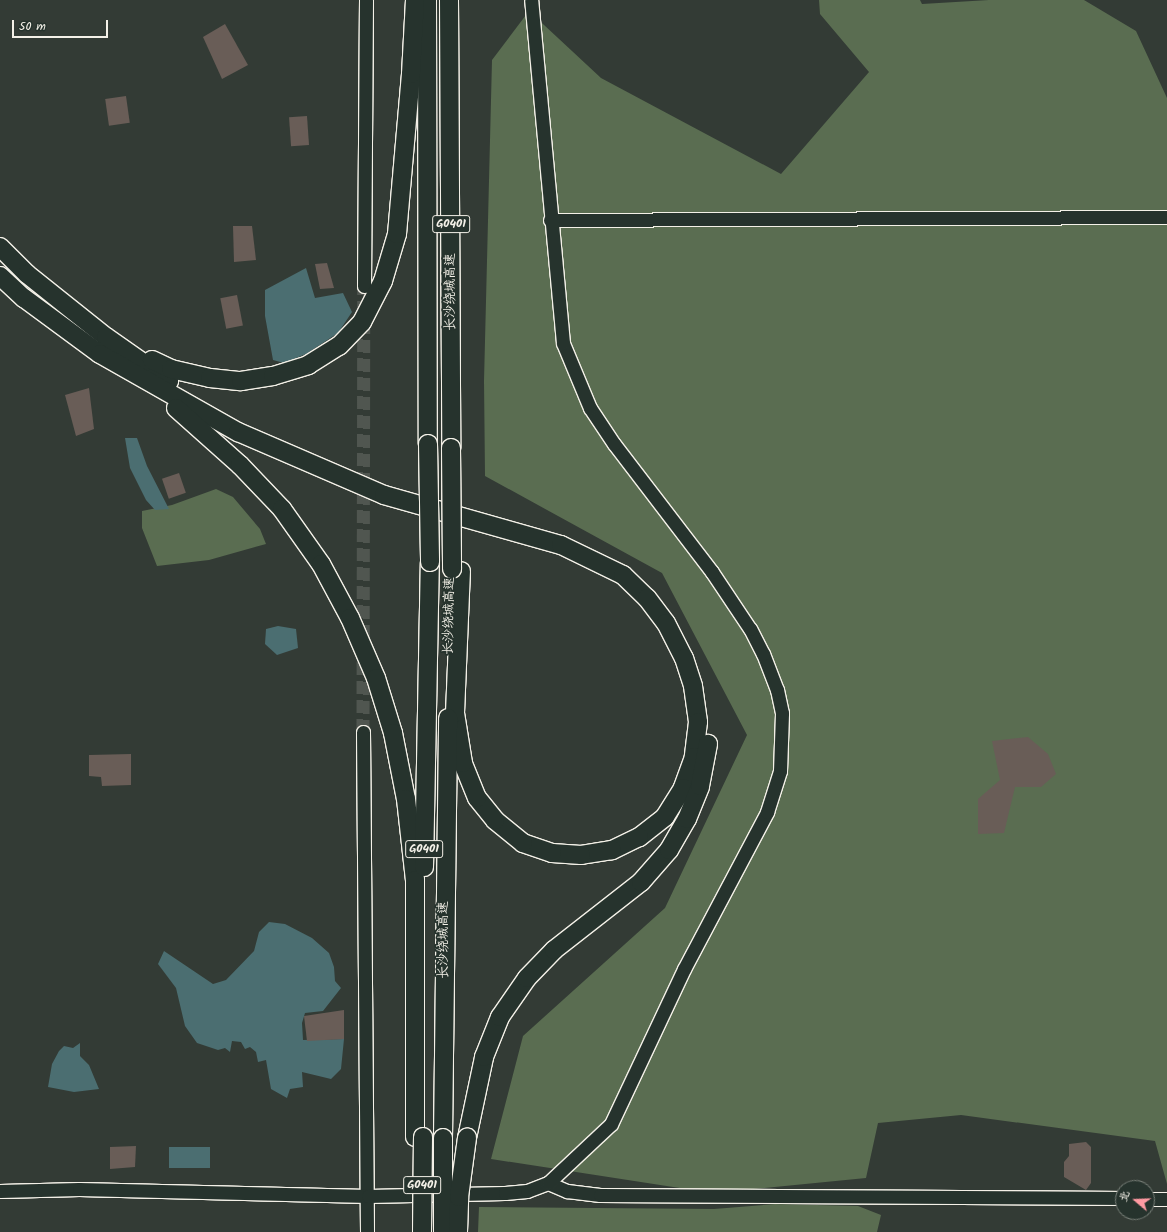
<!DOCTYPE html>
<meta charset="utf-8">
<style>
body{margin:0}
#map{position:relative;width:1167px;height:1232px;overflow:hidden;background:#333b35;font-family:Kalam,"LXGW WenKai TC",sans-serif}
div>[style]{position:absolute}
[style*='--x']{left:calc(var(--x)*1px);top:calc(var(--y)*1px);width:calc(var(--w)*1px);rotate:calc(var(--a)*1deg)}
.green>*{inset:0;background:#5a6d51}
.water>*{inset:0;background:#4b6e71;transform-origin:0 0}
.building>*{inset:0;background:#695d57;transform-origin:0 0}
.minor-tunnel>*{height:13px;margin-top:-6.5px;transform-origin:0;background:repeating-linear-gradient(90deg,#505650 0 13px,transparent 0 19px)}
.roads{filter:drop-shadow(1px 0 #f4f1e8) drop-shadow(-1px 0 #f4f1e8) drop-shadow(0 1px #f4f1e8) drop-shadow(0 -1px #f4f1e8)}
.minor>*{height:13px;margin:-6.5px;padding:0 6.5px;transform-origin:6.5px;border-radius:6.5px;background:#26332d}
.highway>*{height:18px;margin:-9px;padding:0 9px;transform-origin:9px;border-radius:9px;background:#26332d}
.bridges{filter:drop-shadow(1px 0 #f4f1e8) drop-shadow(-1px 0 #f4f1e8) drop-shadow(0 1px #f4f1e8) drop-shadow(0 -1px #f4f1e8)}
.highway-bridge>*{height:18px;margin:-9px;padding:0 9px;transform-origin:9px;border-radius:9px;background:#26332d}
span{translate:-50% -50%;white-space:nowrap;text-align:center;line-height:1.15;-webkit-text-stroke:3.5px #26332d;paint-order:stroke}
.shield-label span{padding:1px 3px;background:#26332d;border:1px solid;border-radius:3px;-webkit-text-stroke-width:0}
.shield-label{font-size:12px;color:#f4f1e8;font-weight:700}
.street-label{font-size:13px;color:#f4f1e8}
.north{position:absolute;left:1115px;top:1180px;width:40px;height:40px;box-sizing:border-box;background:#26332d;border:1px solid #787f78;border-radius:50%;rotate:289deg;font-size:11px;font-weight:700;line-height:16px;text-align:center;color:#f4f1e8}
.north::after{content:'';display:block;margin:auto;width:14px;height:18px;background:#ff9aa2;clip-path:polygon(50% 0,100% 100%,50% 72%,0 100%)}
.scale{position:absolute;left:12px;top:20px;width:96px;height:18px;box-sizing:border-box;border:2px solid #f4f1e8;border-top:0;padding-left:5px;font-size:12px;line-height:14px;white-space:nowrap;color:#f4f1e8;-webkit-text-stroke:3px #26332d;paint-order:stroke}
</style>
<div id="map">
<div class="green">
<div style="clip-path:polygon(819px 0,920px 0,922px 4px,989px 0,1084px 0,1136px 31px,1167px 98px,1167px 1184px,1155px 1141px,961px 1115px,878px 1123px,866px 1178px,712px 1193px,491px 1159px,523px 1036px,665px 908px,747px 735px,662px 573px,485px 476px,484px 381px,492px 60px,529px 11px,601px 78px,781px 174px,869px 72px,820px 14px)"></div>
<div style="clip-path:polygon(216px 489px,233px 497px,260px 529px,266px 544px,209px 560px,157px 566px,142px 528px,142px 511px,172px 505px)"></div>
<div style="clip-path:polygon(775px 1204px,858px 1206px,881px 1215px,877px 1232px,478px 1232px,479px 1207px,714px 1209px)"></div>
</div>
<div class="water">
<div style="clip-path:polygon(306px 268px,315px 298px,343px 293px,352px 312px,338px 333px,306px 354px,284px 363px,273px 360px,265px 316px,265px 290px)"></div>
<div style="clip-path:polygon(125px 438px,137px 438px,147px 466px,169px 509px,155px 510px,146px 500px,130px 468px)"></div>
<div style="clip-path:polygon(278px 626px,296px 629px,298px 648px,277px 655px,265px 644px,266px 629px)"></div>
<div style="clip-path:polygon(269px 922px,285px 924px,312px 938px,329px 953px,334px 967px,335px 981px,341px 988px,323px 1011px,305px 1013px,302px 1023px,303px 1040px,344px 1039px,341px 1069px,331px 1079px,302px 1072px,303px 1087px,290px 1089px,287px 1098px,271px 1089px,266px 1060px,258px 1062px,256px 1052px,250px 1047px,245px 1049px,241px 1042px,232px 1041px,230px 1052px,225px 1048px,218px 1050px,197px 1043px,185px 1026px,176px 988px,158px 964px,164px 951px,213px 984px,226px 980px,254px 951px,259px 932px)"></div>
<div style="clip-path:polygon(80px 1043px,80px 1056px,89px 1065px,99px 1089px,74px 1092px,48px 1087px,52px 1064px,59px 1051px,64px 1046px,73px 1048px)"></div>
<div style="left:210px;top:1147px;width:21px;height:41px;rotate:90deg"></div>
</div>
<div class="building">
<div style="clip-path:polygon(225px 24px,248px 65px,222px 79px,203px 37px)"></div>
<div style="left:126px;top:96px;width:27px;height:21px;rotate:82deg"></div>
<div style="left:307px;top:116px;width:29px;height:18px;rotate:86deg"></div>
<div style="clip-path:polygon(233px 226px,252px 226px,256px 260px,234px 262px)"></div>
<div style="clip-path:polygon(327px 263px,334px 288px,320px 289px,315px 264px)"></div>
<div style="left:237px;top:295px;width:31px;height:17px;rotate:79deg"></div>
<div style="clip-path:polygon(89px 388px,94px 429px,76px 436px,65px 395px)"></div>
<div style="left:179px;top:473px;width:21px;height:18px;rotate:71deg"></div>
<div style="clip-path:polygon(1028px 737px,1048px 754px,1056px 774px,1041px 787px,1015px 787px,1004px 833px,978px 834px,978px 799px,1000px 780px,992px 741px)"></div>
<div style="clip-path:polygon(131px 754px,131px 785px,102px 786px,101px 777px,89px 776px,89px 755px)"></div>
<div style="clip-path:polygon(344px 1010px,344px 1039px,307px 1041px,304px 1016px)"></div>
<div style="clip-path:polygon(1086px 1142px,1091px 1147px,1091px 1183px,1086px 1190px,1064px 1177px,1064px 1162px,1069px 1156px,1069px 1144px)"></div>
<div style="clip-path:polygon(136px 1146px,135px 1167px,110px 1169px,110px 1147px)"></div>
</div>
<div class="minor-tunnel">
<div style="--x:363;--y:732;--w:446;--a:-89.9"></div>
</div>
<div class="roads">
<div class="minor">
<div style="--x:550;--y:220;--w:617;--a:-0.28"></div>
<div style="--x:364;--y:286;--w:286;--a:-89.6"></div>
<div style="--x:363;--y:732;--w:500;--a:89.54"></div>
<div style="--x:548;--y:1183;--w:21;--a:23"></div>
<div style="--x:567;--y:1191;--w:33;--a:7"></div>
<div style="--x:600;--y:1195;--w:523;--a:0.33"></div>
<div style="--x:0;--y:1191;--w:79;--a:-1.5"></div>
<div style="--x:79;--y:1189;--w:289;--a:1.4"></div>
<div style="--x:368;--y:1196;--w:137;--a:-1.3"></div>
<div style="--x:505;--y:1193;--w:22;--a:-5"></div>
<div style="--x:527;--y:1191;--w:22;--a:-21"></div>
<div style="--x:548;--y:1183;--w:86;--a:-43.1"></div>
<div style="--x:611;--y:1124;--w:171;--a:-64.8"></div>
<div style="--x:684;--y:969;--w:178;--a:-62.1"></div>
<div style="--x:767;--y:812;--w:43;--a:-72.4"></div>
<div style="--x:780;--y:771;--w:58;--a:-88"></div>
<div style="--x:782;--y:713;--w:24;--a:-102"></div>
<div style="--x:777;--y:690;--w:39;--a:-111"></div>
<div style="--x:763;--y:654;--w:28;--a:-117"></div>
<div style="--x:750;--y:629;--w:69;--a:-123.7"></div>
<div style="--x:712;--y:572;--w:161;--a:-127.4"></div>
<div style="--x:614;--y:444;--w:43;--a:-123.7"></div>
<div style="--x:590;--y:408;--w:70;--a:-112.6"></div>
<div style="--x:563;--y:343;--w:344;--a:-95.3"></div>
<div style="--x:1147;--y:1199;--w:20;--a:0"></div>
</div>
<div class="highway">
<div style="--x:427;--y:0;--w:444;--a:89.9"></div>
<div style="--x:449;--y:0;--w:448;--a:89.7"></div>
<div style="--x:0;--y:247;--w:38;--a:45"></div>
<div style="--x:27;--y:274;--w:101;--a:38.6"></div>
<div style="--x:106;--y:337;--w:77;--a:34.9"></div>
<div style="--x:0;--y:276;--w:33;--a:43"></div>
<div style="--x:24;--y:298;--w:94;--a:36.4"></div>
<div style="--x:100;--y:354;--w:159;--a:29.5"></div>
<div style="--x:238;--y:432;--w:159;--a:23.3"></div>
<div style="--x:384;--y:495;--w:184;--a:15.8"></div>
<div style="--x:561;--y:545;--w:69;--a:25.8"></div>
<div style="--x:623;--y:575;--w:33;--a:44"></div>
<div style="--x:647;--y:598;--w:31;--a:53"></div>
<div style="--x:666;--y:623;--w:39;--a:63"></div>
<div style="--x:684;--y:658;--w:29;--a:72"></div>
<div style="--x:693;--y:686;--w:36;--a:82"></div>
<div style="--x:698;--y:722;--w:35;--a:97"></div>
<div style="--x:694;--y:757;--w:33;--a:110"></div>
<div style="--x:683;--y:788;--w:34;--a:122"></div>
<div style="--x:665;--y:817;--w:33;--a:142"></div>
<div style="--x:639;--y:837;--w:30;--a:154"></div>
<div style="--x:612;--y:850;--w:31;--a:171"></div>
<div style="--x:581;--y:855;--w:29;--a:-176"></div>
<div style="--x:552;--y:853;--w:31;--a:-161"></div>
<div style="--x:523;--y:843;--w:36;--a:-141"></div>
<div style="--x:495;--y:820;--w:28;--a:-129"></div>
<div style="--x:477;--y:798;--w:38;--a:-112"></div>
<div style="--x:463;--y:763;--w:51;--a:-99.1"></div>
<div style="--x:455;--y:713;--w:142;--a:-87.6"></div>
<div style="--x:152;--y:360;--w:21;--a:25"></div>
<div style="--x:171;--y:369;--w:40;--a:13"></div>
<div style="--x:210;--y:378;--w:31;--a:6"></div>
<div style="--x:241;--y:381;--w:32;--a:-9"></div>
<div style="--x:273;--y:376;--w:37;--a:-17"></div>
<div style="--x:308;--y:365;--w:36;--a:-32"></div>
<div style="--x:339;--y:346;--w:33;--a:-46"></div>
<div style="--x:362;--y:322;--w:46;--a:-62.9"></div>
<div style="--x:383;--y:281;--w:49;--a:-73.4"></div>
<div style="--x:397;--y:234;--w:161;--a:-85"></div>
<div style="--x:411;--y:74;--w:74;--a:-86.9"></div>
<div style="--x:176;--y:408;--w:86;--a:41.7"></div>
<div style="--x:240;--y:465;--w:61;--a:46.3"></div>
<div style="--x:282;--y:509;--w:67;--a:54.7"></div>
<div style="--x:321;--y:564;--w:61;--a:61.8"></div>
<div style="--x:350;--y:618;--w:65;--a:66.6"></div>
<div style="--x:376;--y:678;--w:58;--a:72.8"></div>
<div style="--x:393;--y:733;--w:67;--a:78.9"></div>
<div style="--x:406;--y:799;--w:81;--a:83.7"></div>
<div style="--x:415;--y:880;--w:257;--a:90"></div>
<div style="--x:424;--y:867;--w:305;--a:-88.9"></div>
<div style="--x:443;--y:1138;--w:420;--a:-89.3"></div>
<div style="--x:467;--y:1138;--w:83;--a:-78.1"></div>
<div style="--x:484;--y:1057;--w:43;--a:-68.2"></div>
<div style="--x:500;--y:1017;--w:47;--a:-55.3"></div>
<div style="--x:527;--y:978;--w:39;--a:-46"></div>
<div style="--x:554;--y:950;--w:110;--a:-38"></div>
<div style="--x:641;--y:882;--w:43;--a:-48.8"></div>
<div style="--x:669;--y:850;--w:36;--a:-60"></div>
<div style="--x:687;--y:819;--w:35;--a:-68"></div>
<div style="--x:700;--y:786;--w:43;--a:-79.2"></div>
</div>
</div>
<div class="bridges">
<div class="highway-bridge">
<div style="--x:428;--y:444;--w:118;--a:89"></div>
<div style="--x:451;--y:448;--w:121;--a:89.5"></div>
<div style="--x:443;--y:1138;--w:94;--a:90"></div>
<div style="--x:422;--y:1232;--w:95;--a:-89.4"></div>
<div style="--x:458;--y:1232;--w:35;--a:-88"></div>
<div style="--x:459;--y:1197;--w:60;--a:-82.3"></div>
</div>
</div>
<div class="shield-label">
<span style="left:451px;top:224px">G0401</span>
<span style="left:424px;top:849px">G0401</span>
<span style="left:422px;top:1185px">G0401</span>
</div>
<div class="street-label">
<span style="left:451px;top:292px;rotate:-90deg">长沙绕城高速</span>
<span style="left:450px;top:616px;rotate:-89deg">长沙绕城高速</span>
<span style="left:444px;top:940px;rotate:-90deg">长沙绕城高速</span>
</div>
<div class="north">北</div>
<div class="scale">50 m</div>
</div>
